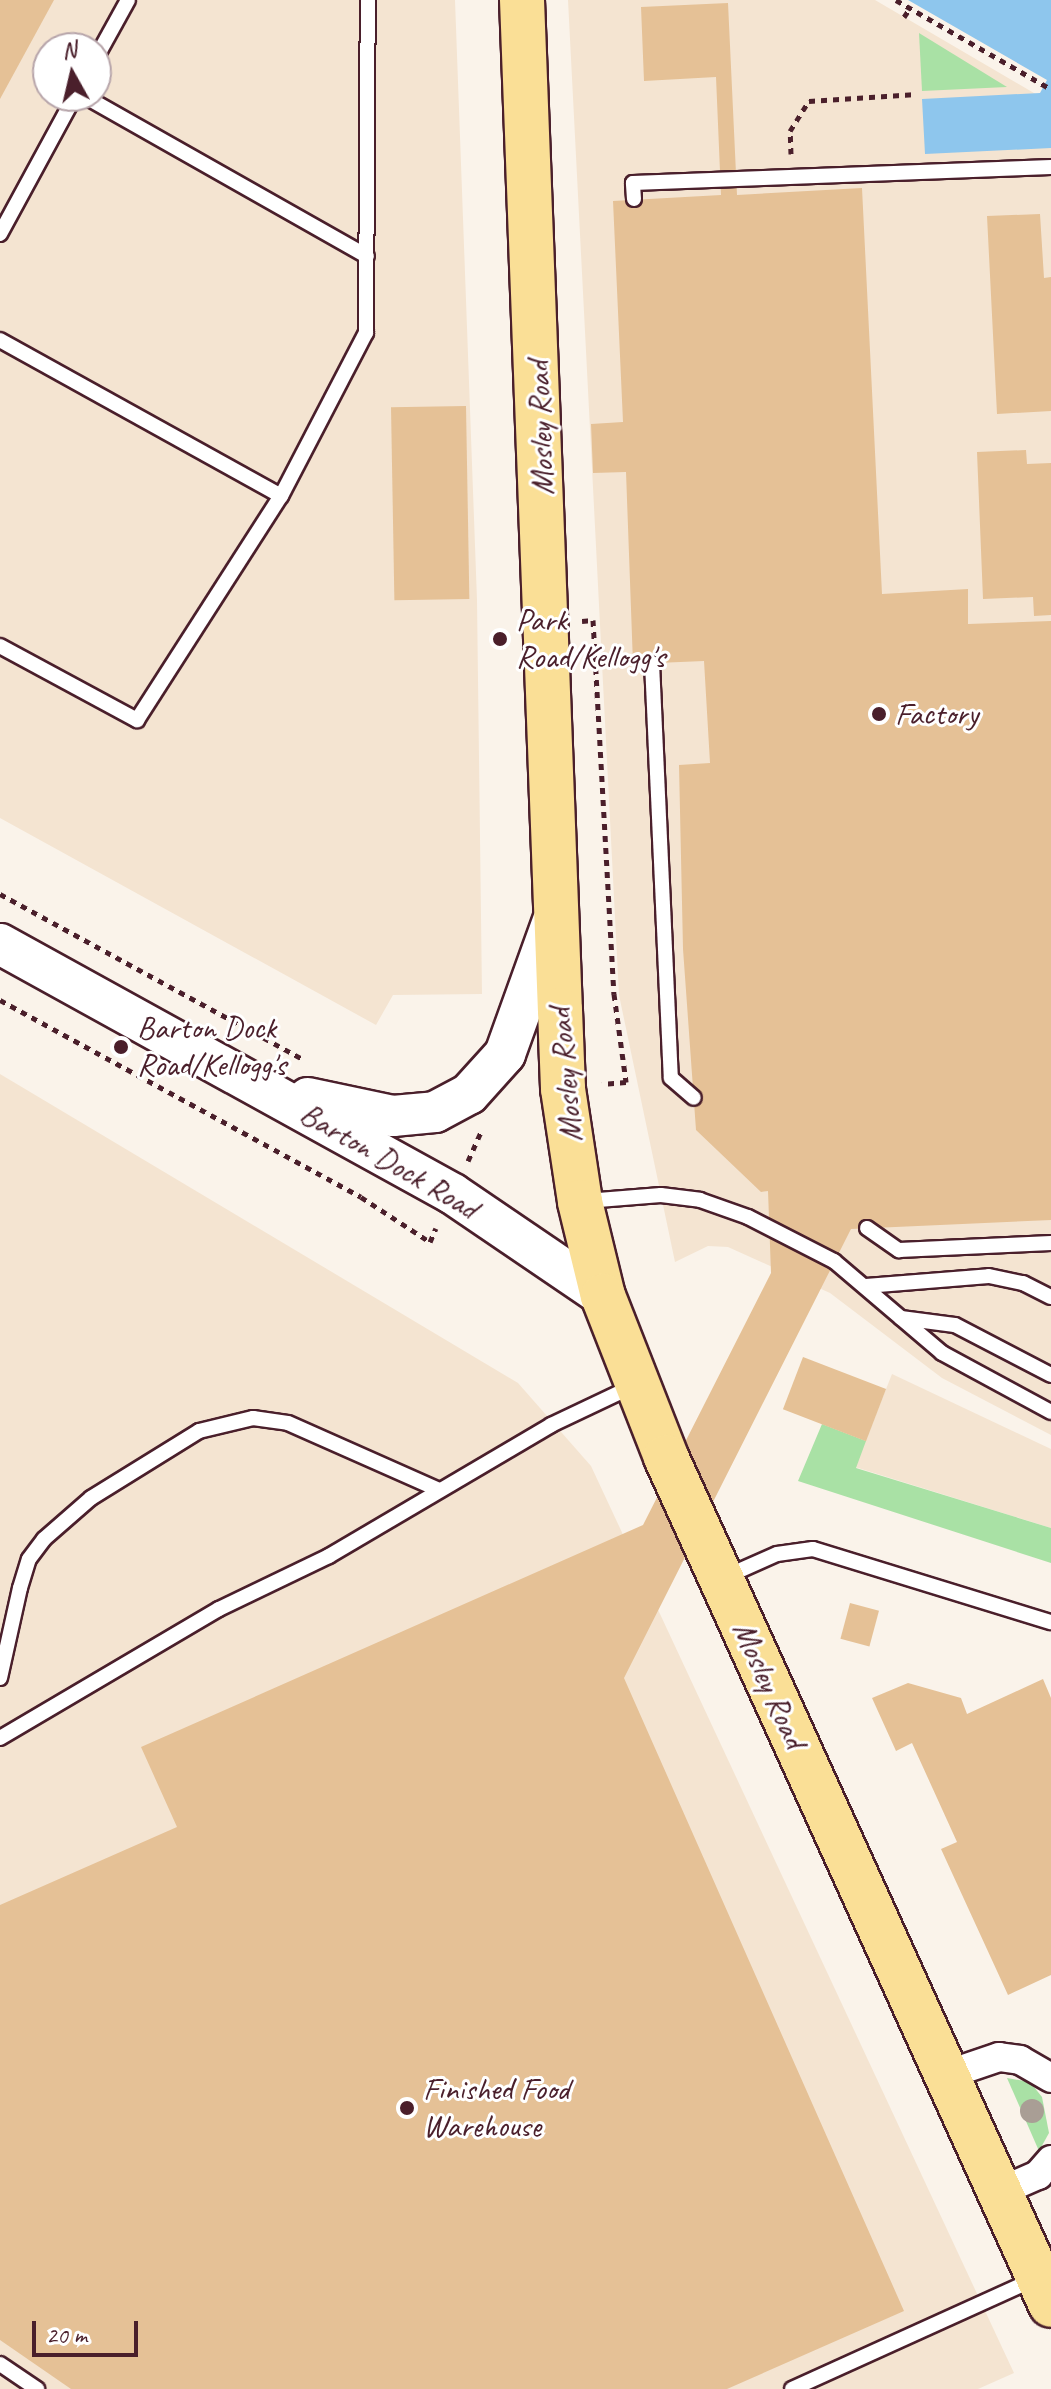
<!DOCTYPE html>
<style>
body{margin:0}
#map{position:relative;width:1051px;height:2389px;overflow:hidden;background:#faf3ea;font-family:Caveat,sans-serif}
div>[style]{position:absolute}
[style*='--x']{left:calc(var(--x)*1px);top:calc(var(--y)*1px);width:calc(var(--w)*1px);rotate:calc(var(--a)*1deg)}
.built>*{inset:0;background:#f4e4d1}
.green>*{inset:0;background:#a9e1a5}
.water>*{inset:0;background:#8ec6ed}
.building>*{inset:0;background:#e5c196;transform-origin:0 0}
.path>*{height:5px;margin-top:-2.5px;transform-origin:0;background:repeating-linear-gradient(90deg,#4a1f2b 0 6px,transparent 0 12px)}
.roads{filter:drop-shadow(2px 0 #4a1f2b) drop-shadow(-2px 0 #4a1f2b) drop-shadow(0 2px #4a1f2b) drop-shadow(0 -2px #4a1f2b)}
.service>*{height:14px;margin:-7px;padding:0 7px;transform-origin:7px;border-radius:7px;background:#fff}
.minor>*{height:28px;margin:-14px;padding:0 14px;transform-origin:14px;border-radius:14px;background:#fff}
.secondary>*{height:40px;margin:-20px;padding:0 20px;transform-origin:20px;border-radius:20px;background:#fff}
.primary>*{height:44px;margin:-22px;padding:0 22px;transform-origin:22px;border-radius:22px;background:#fadf96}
.trees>*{width:24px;height:24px;margin:-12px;border-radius:50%;background:#a99e95}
.dots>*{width:22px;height:22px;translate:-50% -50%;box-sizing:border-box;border:4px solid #fff;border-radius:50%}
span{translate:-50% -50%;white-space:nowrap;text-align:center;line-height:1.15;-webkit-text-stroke:6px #fff;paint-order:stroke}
.street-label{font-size:32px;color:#4a1f2b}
.poi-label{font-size:32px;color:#4a1f2b}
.left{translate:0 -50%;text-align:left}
.north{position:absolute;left:32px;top:32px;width:80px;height:80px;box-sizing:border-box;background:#fff;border:2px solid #b7a5aa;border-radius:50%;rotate:352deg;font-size:22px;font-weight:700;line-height:32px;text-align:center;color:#4a1f2b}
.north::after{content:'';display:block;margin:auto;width:28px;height:36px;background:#4a1f2b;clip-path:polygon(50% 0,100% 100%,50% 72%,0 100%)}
.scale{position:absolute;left:32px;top:2321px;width:106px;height:36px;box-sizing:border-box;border:4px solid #4a1f2b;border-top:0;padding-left:10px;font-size:24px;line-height:28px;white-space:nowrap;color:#4a1f2b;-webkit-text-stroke:6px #fff;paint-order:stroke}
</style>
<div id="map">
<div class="built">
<div style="clip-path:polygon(evenodd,0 0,455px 0,477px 600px,482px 994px,393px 995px,376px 1025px,0 818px,0 0,48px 48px,96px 48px,96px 96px,48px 96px,48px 48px)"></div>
<div style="clip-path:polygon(568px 0,875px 0,1051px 103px,1051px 1435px,942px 1378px,830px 1293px,728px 1247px,708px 1246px,675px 1262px,619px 995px)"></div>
<div style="clip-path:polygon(0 1074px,518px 1383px,591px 1466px,1014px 2373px,978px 2389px,0 2389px)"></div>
<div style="clip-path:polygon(892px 1374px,1051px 1449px,1051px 1528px,855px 1467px)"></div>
</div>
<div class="green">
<div style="clip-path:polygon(919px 33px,1007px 87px,922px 91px)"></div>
<div style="clip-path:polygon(822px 1424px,866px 1441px,856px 1468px,1051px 1528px,1051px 1563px,798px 1481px)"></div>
<div style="clip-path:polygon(1007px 2078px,1030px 2082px,1042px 2097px,1049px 2133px,1039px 2151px)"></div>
</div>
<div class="water">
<div style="clip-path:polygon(908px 0,1051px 0,1051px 148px,925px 154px,922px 99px,1040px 93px,1047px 80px)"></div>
</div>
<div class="building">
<div style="clip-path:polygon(0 0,54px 0,0 99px)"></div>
<div style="clip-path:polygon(728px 3px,737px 195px,862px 188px,882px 594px,968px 589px,968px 624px,1051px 621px,1051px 1220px,851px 1229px,624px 1678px,904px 2311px,727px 2389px,71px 2389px,0 2340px,0 1905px,177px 1827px,141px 1747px,643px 1525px,771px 1273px,768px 1191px,761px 1192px,696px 1130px,683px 949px,679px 765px,710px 763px,704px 661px,633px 664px,626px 472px,593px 473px,591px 424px,623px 422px,613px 201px,721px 195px,716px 77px,644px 81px,641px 7px)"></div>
<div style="clip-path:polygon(1040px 214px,1044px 278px,1051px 277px,1051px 411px,997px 414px,987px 216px)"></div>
<div style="left:466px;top:406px;width:193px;height:75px;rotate:89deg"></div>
<div style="clip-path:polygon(1026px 450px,1027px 464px,1051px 463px,1051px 615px,1034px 616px,1033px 597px,983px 599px,977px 452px)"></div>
<div style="left:803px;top:1357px;width:89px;height:56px;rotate:21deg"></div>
<div style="left:850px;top:1603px;width:30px;height:37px;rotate:15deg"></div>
<div style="clip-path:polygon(1043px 1679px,1051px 1698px,1051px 1975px,1008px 1995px,941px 1849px,957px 1842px,912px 1743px,896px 1751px,872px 1698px,908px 1683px,961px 1698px,967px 1714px)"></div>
</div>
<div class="path">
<div style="--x:896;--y:0;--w:179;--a:29.9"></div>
<div style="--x:904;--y:17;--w:11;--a:-56"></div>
<div style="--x:791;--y:154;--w:23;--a:-92"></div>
<div style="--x:790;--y:131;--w:36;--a:-58"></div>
<div style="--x:809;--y:101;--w:108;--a:-3.7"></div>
<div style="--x:582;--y:621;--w:11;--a:-5"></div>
<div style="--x:593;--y:620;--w:375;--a:86.8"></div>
<div style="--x:614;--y:994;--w:89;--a:82.2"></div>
<div style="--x:626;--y:1082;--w:24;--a:175"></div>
<div style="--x:0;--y:894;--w:347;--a:28.6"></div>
<div style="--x:0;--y:1000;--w:411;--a:28.6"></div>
<div style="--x:361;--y:1197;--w:82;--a:33.1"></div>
<div style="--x:430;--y:1242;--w:15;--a:-67"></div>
<div style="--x:468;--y:1161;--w:34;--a:-66"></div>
</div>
<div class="roads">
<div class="service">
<div style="--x:96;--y:58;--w:66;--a:-61.1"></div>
<div style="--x:84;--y:96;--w:325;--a:29.5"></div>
<div style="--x:634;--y:199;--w:16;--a:-94"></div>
<div style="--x:633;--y:183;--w:418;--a:-2.2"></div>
<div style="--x:0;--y:234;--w:157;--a:-61.5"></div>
<div style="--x:0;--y:340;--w:321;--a:29"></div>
<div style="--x:0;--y:646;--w:156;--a:28.4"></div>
<div style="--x:137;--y:720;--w:266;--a:-57.3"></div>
<div style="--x:281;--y:496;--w:184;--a:-62.5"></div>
<div style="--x:366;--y:333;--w:333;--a:-89.7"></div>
<div style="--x:652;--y:663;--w:415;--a:87.4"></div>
<div style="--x:671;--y:1078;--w:30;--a:41"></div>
<div style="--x:586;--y:1201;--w:75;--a:-4.6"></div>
<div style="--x:661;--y:1195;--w:39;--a:7"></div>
<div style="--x:700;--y:1200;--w:51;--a:19.5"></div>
<div style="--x:748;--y:1217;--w:97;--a:27.1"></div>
<div style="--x:834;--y:1261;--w:142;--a:40.4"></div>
<div style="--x:942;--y:1353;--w:124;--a:28.4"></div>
<div style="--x:867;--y:1228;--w:39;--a:35"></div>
<div style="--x:899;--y:1250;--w:152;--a:-2.6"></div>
<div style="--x:866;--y:1286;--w:123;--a:-4.6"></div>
<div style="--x:989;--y:1276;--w:35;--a:12"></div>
<div style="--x:1023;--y:1283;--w:31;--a:27"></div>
<div style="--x:901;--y:1318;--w:54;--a:7.4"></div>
<div style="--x:955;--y:1325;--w:108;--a:27.5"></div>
<div style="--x:725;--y:1577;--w:57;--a:-23.9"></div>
<div style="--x:777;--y:1554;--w:36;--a:-8"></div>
<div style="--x:813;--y:1549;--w:249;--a:17.1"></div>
<div style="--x:0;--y:1678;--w:92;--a:-77.5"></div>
<div style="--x:20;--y:1588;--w:30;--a:-73"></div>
<div style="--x:29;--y:1559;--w:25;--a:-53"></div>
<div style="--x:44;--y:1539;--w:62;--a:-41.1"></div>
<div style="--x:91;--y:1498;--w:127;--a:-31.8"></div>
<div style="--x:199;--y:1431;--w:56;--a:-13.5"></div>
<div style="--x:253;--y:1418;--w:35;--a:8"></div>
<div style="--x:288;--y:1423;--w:165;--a:23.9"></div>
<div style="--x:0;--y:1738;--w:254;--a:-30.5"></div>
<div style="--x:219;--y:1609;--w:122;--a:-25.7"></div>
<div style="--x:329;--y:1556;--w:258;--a:-30.5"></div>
<div style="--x:551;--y:1425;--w:91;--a:-25.4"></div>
<div style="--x:0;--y:2364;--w:45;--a:34"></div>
<div style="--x:792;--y:2389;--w:267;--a:-24.4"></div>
</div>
<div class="minor">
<div style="--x:946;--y:2075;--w:56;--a:-18.8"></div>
<div style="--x:999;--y:2057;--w:21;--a:8"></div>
<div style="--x:1020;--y:2060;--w:36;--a:30"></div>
<div style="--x:999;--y:2192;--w:43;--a:-23.6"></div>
<div style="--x:1038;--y:2175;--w:20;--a:-49"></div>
</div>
<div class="secondary">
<div style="--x:0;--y:944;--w:517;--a:28.89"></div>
<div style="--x:453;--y:1194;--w:181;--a:34.2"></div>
<div style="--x:308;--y:1098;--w:87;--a:12"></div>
<div style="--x:393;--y:1116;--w:42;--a:-5.4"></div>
<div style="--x:435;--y:1112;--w:38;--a:-28"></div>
<div style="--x:469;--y:1094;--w:54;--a:-48"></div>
<div style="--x:505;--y:1054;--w:141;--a:-70.2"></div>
</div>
<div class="primary">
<div style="--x:522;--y:0;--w:1011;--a:87.85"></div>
<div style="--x:560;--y:1010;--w:79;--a:87.8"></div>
<div style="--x:563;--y:1089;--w:114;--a:81.4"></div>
<div style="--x:580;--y:1202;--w:97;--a:76.3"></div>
<div style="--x:603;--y:1296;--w:173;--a:68.6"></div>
<div style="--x:666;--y:1457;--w:931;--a:65.58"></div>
</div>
</div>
<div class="trees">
<div style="left:1032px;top:2111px"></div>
</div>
<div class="dots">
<div style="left:500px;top:639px;background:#4a1f2b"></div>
<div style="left:879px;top:714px;background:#4a1f2b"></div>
<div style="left:121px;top:1047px;background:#4a1f2b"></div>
<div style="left:407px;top:2108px;background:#4a1f2b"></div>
</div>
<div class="street-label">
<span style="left:541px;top:428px;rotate:-92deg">Mosley Road</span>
<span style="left:566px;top:1075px;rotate:-95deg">Mosley Road</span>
<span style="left:389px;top:1161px;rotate:30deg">Barton Dock Road</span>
<span style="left:769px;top:1685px;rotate:66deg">Mosley Road</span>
</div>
<div class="poi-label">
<span class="left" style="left:516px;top:639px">Park<br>Road/Kellogg's</span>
<span class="left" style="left:895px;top:714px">Factory</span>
<span class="left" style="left:137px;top:1047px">Barton Dock<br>Road/Kellogg's</span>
<span class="left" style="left:423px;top:2108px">Finished Food<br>Warehouse</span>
</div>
<div class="north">N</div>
<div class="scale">20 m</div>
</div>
